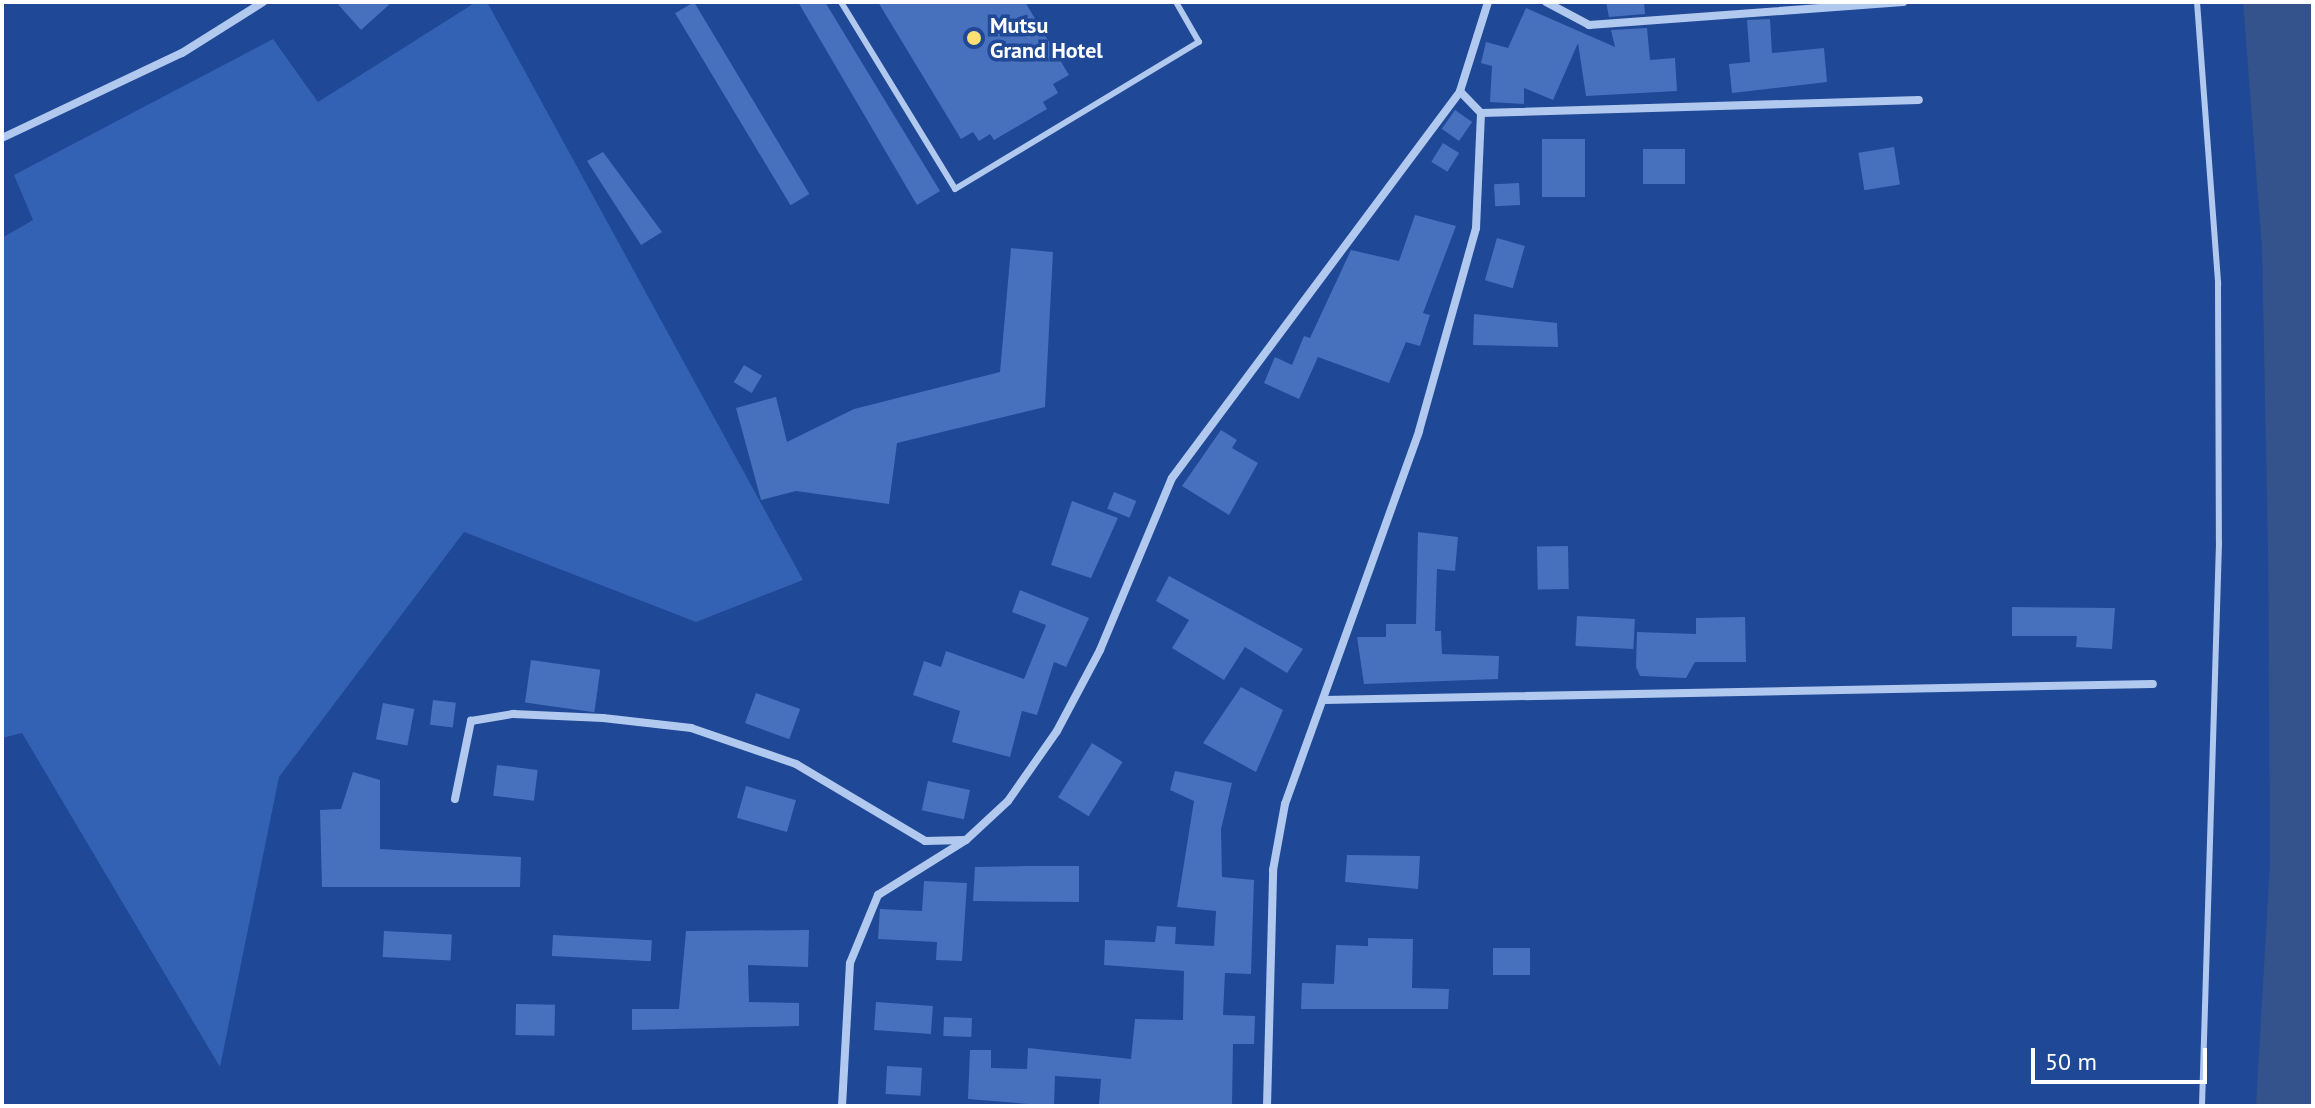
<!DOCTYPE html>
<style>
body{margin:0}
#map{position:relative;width:2315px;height:1108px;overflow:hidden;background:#1f4896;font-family:"PT Sans",sans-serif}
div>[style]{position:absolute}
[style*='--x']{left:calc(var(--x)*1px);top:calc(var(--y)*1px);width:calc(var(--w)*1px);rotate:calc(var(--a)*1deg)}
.green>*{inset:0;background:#3361b3}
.water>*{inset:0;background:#34528b}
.building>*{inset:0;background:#4771bc;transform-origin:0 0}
.service>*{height:6px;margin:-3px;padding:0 3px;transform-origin:3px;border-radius:3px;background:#b2c9ef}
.minor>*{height:8px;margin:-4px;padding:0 4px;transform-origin:4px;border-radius:4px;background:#b2c9ef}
.dots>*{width:22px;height:22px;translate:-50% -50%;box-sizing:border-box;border:4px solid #1f4896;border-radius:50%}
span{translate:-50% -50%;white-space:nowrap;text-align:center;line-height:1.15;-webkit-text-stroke:7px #1f4896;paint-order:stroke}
.poi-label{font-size:22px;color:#fff;font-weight:700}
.left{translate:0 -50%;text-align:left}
.frame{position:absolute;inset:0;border:4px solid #fff;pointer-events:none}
.scale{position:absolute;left:2031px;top:1048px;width:176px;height:36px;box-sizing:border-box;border:4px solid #fff;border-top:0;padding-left:10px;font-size:24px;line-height:28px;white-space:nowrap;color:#fff;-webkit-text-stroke:6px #1f4896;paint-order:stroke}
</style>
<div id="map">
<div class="green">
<div style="clip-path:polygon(476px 2px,487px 2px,803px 580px,696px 622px,464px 532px,279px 777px,220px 1067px,22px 733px,2px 738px,2px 238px,33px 220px,14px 175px,273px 39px,318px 102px)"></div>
</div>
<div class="water">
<div style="clip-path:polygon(2243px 2px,2313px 2px,2313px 1106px,2256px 1106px,2270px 862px,2268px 551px,2262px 249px)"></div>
</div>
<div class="building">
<div style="clip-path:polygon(336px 2px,392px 2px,361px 30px)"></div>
<div style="left:694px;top:2px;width:224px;height:22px;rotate:59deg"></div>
<div style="clip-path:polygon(798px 2px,825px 2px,940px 191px,917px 205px)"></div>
<div style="clip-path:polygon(878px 2px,1025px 2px,1069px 75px,1053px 84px,1058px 93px,1043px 102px,1047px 109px,994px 140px,990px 134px,979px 141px,973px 132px,961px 139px)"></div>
<div style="clip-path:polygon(1606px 2px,1644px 2px,1645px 14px,1609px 17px)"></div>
<div style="clip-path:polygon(1526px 8px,1615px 47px,1611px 30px,1647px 28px,1650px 60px,1675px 58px,1677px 91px,1586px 96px,1578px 43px,1553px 100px,1524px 88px,1524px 104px,1490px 102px,1492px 66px,1481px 63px,1486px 42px,1508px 48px)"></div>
<div style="clip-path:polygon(1770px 19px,1772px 53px,1824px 48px,1827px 82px,1732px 93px,1729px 64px,1750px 62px,1747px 20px)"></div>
<div style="left:1455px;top:110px;width:21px;height:23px;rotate:35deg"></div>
<div style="left:1542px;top:139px;width:43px;height:58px"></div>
<div style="left:1443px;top:143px;width:19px;height:22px;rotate:32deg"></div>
<div style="left:1894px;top:147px;width:38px;height:36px;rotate:81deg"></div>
<div style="left:1643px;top:149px;width:42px;height:35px"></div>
<div style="clip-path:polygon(603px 152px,662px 232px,641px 245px,587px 161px)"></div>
<div style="left:1519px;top:183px;width:22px;height:25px;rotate:87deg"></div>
<div style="clip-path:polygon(1415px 215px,1456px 226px,1423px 313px,1430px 315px,1420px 346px,1406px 342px,1389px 383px,1318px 357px,1299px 399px,1264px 383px,1275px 357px,1292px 365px,1304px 336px,1310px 338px,1351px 250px,1399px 261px)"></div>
<div style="left:1497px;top:238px;width:29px;height:44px;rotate:16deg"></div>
<div style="clip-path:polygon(1011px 248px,1053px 252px,1045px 407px,897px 443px,889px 504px,796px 491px,761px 500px,736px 408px,776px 397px,787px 442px,854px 409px,1000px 372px)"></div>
<div style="clip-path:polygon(1474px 314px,1557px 323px,1558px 347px,1473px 345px)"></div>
<div style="left:744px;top:365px;width:21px;height:20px;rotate:31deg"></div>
<div style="clip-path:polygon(1221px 430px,1237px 440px,1232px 448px,1258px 463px,1229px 515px,1182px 486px)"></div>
<div style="left:1114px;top:492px;width:24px;height:18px;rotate:22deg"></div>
<div style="clip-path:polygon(1072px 501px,1118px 518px,1091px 578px,1051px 565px)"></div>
<div style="clip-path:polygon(1418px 532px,1458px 537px,1455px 571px,1437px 569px,1435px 631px,1441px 631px,1442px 654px,1499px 656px,1498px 679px,1364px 684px,1357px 637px,1386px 637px,1386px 624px,1416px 624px)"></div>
<div style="left:1568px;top:546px;width:43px;height:31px;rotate:89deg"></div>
<div style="clip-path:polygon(1169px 576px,1303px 649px,1287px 673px,1245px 647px,1224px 680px,1172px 648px,1189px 620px,1156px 601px)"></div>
<div style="clip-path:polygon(1020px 590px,1089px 618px,1066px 667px,1054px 662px,1037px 715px,1022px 711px,1010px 757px,952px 742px,960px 711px,913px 695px,924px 661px,941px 667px,946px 651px,1024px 679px,1046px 625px,1012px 612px)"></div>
<div style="clip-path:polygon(2012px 607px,2115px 608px,2112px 649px,2076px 647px,2077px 636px,2012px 636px)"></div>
<div style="left:1577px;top:616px;width:58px;height:30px;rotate:3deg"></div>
<div style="clip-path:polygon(1745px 617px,1746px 662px,1695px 662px,1686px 678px,1640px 676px,1636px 667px,1637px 632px,1696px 634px,1696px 618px)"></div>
<div style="left:531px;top:660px;width:70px;height:43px;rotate:8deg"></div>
<div style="clip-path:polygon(1241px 687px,1283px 710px,1256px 772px,1203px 743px)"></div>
<div style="left:756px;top:693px;width:47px;height:32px;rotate:20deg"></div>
<div style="left:433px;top:700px;width:23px;height:25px;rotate:7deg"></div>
<div style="left:383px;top:703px;width:32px;height:37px;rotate:11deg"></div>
<div style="left:1092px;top:743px;width:36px;height:64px;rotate:32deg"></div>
<div style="left:497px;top:765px;width:41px;height:31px;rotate:7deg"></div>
<div style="clip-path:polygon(1175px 771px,1232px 783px,1221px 829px,1222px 877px,1254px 880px,1251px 974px,1225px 973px,1223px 1015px,1255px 1016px,1254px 1044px,1233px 1044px,1232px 1106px,1099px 1104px,1101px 1079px,1055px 1076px,1054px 1106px,968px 1099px,970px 1050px,991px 1050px,991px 1068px,1027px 1069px,1028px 1048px,1131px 1059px,1135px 1019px,1183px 1020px,1184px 971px,1104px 965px,1105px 940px,1155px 942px,1157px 926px,1176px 927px,1175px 944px,1214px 946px,1216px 911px,1177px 907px,1194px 801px,1170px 790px)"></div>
<div style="clip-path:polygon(353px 772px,380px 780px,380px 849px,521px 857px,520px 887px,322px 887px,320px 810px,341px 809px)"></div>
<div style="left:928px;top:781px;width:43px;height:30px;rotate:12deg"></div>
<div style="left:746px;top:786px;width:52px;height:33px;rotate:16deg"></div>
<div style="clip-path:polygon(1347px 855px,1420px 856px,1418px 889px,1345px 882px)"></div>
<div style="clip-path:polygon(1026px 866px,1079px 866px,1079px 902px,973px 901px,975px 867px)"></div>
<div style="clip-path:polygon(924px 881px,967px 883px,962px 961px,936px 960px,937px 942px,878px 939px,880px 909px,922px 911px)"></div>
<div style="clip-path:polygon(809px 930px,808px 967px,748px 965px,749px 1002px,799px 1003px,799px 1026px,632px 1030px,632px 1009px,679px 1009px,686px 931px)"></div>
<div style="left:384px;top:931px;width:68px;height:26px;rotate:3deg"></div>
<div style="left:553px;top:935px;width:99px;height:21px;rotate:3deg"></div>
<div style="clip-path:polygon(1368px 938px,1413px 939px,1412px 988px,1449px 989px,1448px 1009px,1301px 1009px,1302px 983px,1334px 984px,1336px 945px,1368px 946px)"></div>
<div style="left:1530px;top:948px;width:27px;height:37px;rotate:90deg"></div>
<div style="left:876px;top:1002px;width:57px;height:28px;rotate:4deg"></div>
<div style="left:516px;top:1004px;width:39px;height:31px;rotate:1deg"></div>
<div style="left:944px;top:1017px;width:28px;height:19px;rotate:2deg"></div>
<div style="left:887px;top:1066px;width:35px;height:28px;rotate:3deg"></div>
</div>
<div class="service">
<div style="--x:841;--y:2;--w:219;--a:58.6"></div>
<div style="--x:955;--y:189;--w:285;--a:-31.1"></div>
<div style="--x:1199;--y:42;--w:46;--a:-119.9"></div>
<div style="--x:2197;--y:2;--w:283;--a:85.7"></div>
<div style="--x:2218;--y:284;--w:259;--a:89.8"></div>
<div style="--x:2219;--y:543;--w:563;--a:91.73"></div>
</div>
<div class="minor">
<div style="--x:1546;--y:2;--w:49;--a:28.1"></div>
<div style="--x:1589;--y:25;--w:315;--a:-4.2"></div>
<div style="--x:1481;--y:113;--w:438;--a:-1.7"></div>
<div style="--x:2;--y:138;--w:199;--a:-25.3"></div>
<div style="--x:182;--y:53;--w:96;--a:-32.2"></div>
<div style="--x:1324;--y:700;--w:829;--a:-1.11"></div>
<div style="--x:455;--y:799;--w:80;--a:-78.4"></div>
<div style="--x:471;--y:721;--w:43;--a:-9.5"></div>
<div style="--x:513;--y:714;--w:90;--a:2.5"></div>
<div style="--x:603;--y:718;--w:89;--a:6.5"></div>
<div style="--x:691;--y:728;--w:111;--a:18.9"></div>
<div style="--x:796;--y:764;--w:150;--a:30.8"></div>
<div style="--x:925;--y:841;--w:40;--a:-1.4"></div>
<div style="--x:842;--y:1106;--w:143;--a:-86.8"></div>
<div style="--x:850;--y:963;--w:74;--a:-67.6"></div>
<div style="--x:878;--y:895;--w:104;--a:-32"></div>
<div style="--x:966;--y:840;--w:57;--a:-42.9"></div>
<div style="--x:1008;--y:801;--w:85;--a:-55"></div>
<div style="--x:1057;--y:731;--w:92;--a:-62"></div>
<div style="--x:1100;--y:650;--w:186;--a:-67.3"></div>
<div style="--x:1172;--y:478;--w:482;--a:-53.3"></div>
<div style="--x:1460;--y:91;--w:93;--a:-72.5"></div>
<div style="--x:1267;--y:1106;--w:236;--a:-88.5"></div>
<div style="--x:1273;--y:870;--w:67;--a:-79.7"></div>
<div style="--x:1285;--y:804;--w:396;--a:-70.2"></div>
<div style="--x:1419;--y:431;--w:211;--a:-74.3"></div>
<div style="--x:1476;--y:228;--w:115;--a:-87.5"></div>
<div style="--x:1481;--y:113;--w:30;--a:-134"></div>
</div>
<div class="dots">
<div style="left:974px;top:38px;background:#fde172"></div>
</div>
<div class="poi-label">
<span class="left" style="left:990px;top:38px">Mutsu<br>Grand Hotel</span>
</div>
<div class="frame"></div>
<div class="scale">50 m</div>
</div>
